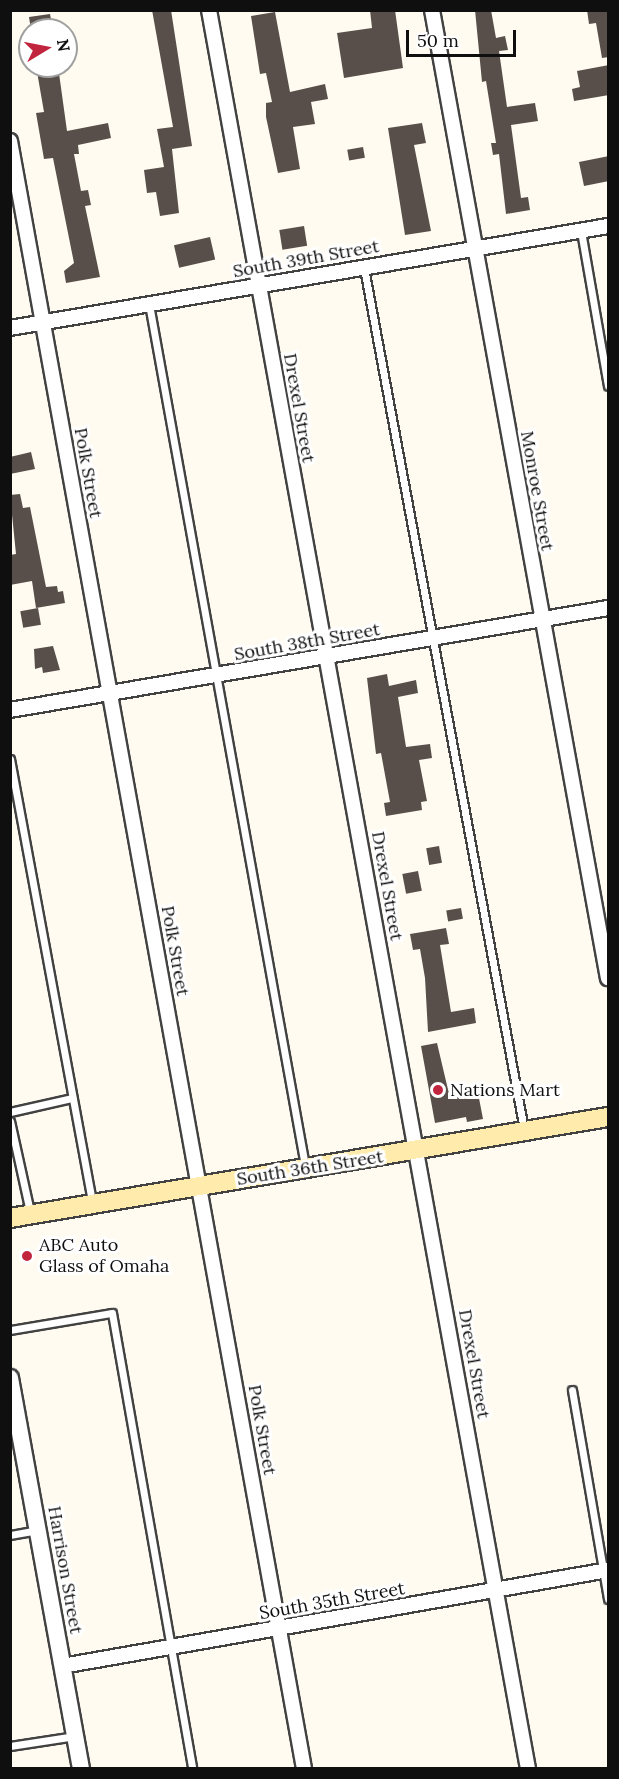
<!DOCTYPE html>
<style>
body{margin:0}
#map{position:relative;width:619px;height:1779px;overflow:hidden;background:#fffbf1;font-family:Lora,serif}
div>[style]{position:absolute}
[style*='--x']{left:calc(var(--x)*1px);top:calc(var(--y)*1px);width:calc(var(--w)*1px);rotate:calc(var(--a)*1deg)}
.building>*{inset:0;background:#584f4b;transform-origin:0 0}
.roads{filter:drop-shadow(2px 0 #424242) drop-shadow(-2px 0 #424242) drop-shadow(0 2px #424242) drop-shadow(0 -2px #424242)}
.service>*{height:7px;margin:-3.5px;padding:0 3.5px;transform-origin:3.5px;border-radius:3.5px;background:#fff}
.minor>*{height:14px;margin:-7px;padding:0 7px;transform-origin:7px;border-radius:7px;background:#fff}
.tertiary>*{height:16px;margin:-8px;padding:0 8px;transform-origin:8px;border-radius:8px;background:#fff}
.secondary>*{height:18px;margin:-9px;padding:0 9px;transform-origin:9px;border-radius:9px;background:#ffecac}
.dots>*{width:16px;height:16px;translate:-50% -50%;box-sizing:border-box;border:3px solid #fff;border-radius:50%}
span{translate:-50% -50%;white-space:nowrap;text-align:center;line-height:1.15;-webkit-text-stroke:6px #fff;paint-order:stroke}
.street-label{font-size:18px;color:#0f0f0f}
.poi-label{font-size:18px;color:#0f0f0f}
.left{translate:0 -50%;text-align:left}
.frame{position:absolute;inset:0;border:12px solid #0f0f0f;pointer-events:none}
.north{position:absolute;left:18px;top:18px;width:60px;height:60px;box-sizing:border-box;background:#fff;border:2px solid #9f9f9f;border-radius:50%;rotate:80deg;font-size:16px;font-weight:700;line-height:24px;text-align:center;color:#0f0f0f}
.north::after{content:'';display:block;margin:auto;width:21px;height:27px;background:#c1253e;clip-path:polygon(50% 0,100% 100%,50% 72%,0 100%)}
.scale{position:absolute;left:406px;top:30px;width:110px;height:27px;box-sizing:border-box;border:3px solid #0f0f0f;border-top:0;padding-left:8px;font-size:18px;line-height:21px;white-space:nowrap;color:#0f0f0f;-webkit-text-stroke:4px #fff;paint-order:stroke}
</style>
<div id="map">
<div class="building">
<div style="clip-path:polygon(152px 10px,171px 10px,192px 146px,172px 149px,179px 213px,160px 216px,156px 192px,147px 193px,144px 170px,164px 167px,157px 129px,173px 127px)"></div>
<div style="clip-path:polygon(370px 10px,395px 10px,403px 68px,344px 78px,337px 33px,372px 28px)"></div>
<div style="clip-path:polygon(475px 10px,491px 10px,496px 38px,505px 36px,508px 50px,499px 51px,507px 107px,535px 103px,538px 121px,511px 125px,521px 198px,528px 197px,530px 210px,506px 214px,499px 154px,493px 155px,491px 143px,496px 143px,486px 81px,482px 82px)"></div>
<div style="clip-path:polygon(587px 10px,609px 10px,609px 57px,602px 58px,596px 23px,589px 24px)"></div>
<div style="clip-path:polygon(275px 12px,290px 92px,325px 84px,328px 99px,311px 102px,315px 124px,293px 127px,300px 169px,278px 173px,266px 117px,266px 103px,272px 102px,266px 73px,260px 74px,251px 16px)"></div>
<div style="clip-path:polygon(50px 14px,53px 30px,31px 30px,29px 17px)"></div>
<div style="clip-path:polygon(609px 65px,609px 95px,574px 101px,572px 89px,580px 87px,577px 71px)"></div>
<div style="clip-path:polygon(36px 66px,58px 66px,67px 131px,108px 123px,111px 138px,78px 145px,79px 154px,74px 154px,81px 191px,88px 190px,91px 205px,85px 206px,100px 277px,66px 283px,64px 271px,74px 263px,53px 158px,44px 159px,36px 113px,44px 112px)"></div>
<div style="clip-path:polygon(422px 123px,426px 143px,414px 145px,431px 231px,405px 235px,388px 128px)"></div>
<div style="left:363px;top:147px;width:11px;height:16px;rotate:80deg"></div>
<div style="clip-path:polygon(609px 156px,609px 181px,584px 186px,579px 162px)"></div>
<div style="left:304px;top:226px;width:20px;height:25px;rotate:81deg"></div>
<div style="left:210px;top:237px;width:23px;height:37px;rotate:77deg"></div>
<div style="clip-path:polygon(31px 452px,35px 469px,10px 474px,10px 457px)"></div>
<div style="clip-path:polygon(20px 494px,23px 508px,30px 507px,46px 587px,57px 586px,58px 592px,63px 591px,65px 603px,36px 608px,32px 581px,10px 585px,10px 555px,16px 554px,10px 495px)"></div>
<div style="left:38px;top:608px;width:17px;height:18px;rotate:80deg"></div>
<div style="clip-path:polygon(53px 646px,60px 670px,43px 673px,42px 667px,35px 669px,34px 649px)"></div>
<div style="clip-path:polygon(387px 674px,389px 686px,416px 680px,418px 693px,398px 697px,406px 747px,430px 744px,432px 758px,419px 760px,427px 801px,421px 802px,422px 810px,386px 816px,384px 803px,390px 802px,381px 753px,376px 754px,367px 678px)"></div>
<div style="left:439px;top:846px;width:17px;height:13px;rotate:80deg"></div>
<div style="left:418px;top:871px;width:20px;height:16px;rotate:79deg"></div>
<div style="left:461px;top:908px;width:11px;height:15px;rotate:80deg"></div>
<div style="clip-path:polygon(446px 928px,449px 944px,440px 945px,451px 1012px,474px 1008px,476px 1023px,428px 1032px,425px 978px,420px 949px,413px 950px,410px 934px)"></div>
<div style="clip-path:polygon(437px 1043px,450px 1098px,478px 1093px,483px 1119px,467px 1122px,466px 1117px,435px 1123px,421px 1046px)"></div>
</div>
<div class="roads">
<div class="service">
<div style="--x:581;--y:231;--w:157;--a:80.1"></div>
<div style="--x:364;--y:268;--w:877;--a:79.48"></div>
<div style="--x:149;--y:304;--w:876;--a:79.74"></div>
<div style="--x:10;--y:759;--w:451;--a:79.5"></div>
<div style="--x:10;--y:1112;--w:64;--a:-12.7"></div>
<div style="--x:10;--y:1121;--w:93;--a:77.6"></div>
<div style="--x:10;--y:1330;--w:103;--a:-9.5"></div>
<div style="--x:112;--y:1313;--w:462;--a:80"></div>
<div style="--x:572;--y:1390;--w:212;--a:80.2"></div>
<div style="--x:10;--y:1535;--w:28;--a:-10"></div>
<div style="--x:10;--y:1746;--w:66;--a:-8.7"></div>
</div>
<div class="minor">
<div style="--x:209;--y:10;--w:1787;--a:79.72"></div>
<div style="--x:432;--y:10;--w:984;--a:79.7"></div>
<div style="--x:10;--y:141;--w:1653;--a:79.76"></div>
<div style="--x:10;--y:328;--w:607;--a:-9.68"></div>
<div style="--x:10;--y:710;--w:607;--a:-9.68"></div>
<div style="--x:62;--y:1666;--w:554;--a:-9.97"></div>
</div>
<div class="tertiary">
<div style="--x:10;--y:1378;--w:396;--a:79.7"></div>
</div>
<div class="secondary">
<div style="--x:10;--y:1218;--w:606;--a:-9.59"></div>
</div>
</div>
<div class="dots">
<div style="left:438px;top:1090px;background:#c1253e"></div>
<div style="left:27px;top:1256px;background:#c1253e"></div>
</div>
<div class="street-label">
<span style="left:306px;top:259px;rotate:-10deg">South 39th Street</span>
<span style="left:299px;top:408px;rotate:80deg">Drexel Street</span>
<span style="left:88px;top:473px;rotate:80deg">Polk Street</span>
<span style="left:537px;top:491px;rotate:80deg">Monroe Street</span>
<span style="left:307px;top:642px;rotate:-10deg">South 38th Street</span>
<span style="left:387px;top:886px;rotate:80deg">Drexel Street</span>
<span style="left:175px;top:951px;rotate:80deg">Polk Street</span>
<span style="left:310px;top:1168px;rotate:-9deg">South 36th Street</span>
<span style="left:474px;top:1364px;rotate:80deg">Drexel Street</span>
<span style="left:262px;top:1430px;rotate:80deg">Polk Street</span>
<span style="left:65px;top:1570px;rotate:80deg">Harrison Street</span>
<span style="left:332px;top:1601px;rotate:-10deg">South 35th Street</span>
</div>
<div class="poi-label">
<span class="left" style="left:450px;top:1090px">Nations Mart</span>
<span class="left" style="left:39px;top:1256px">ABC Auto<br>Glass of Omaha</span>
</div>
<div class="frame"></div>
<div class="north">N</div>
<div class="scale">50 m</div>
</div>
